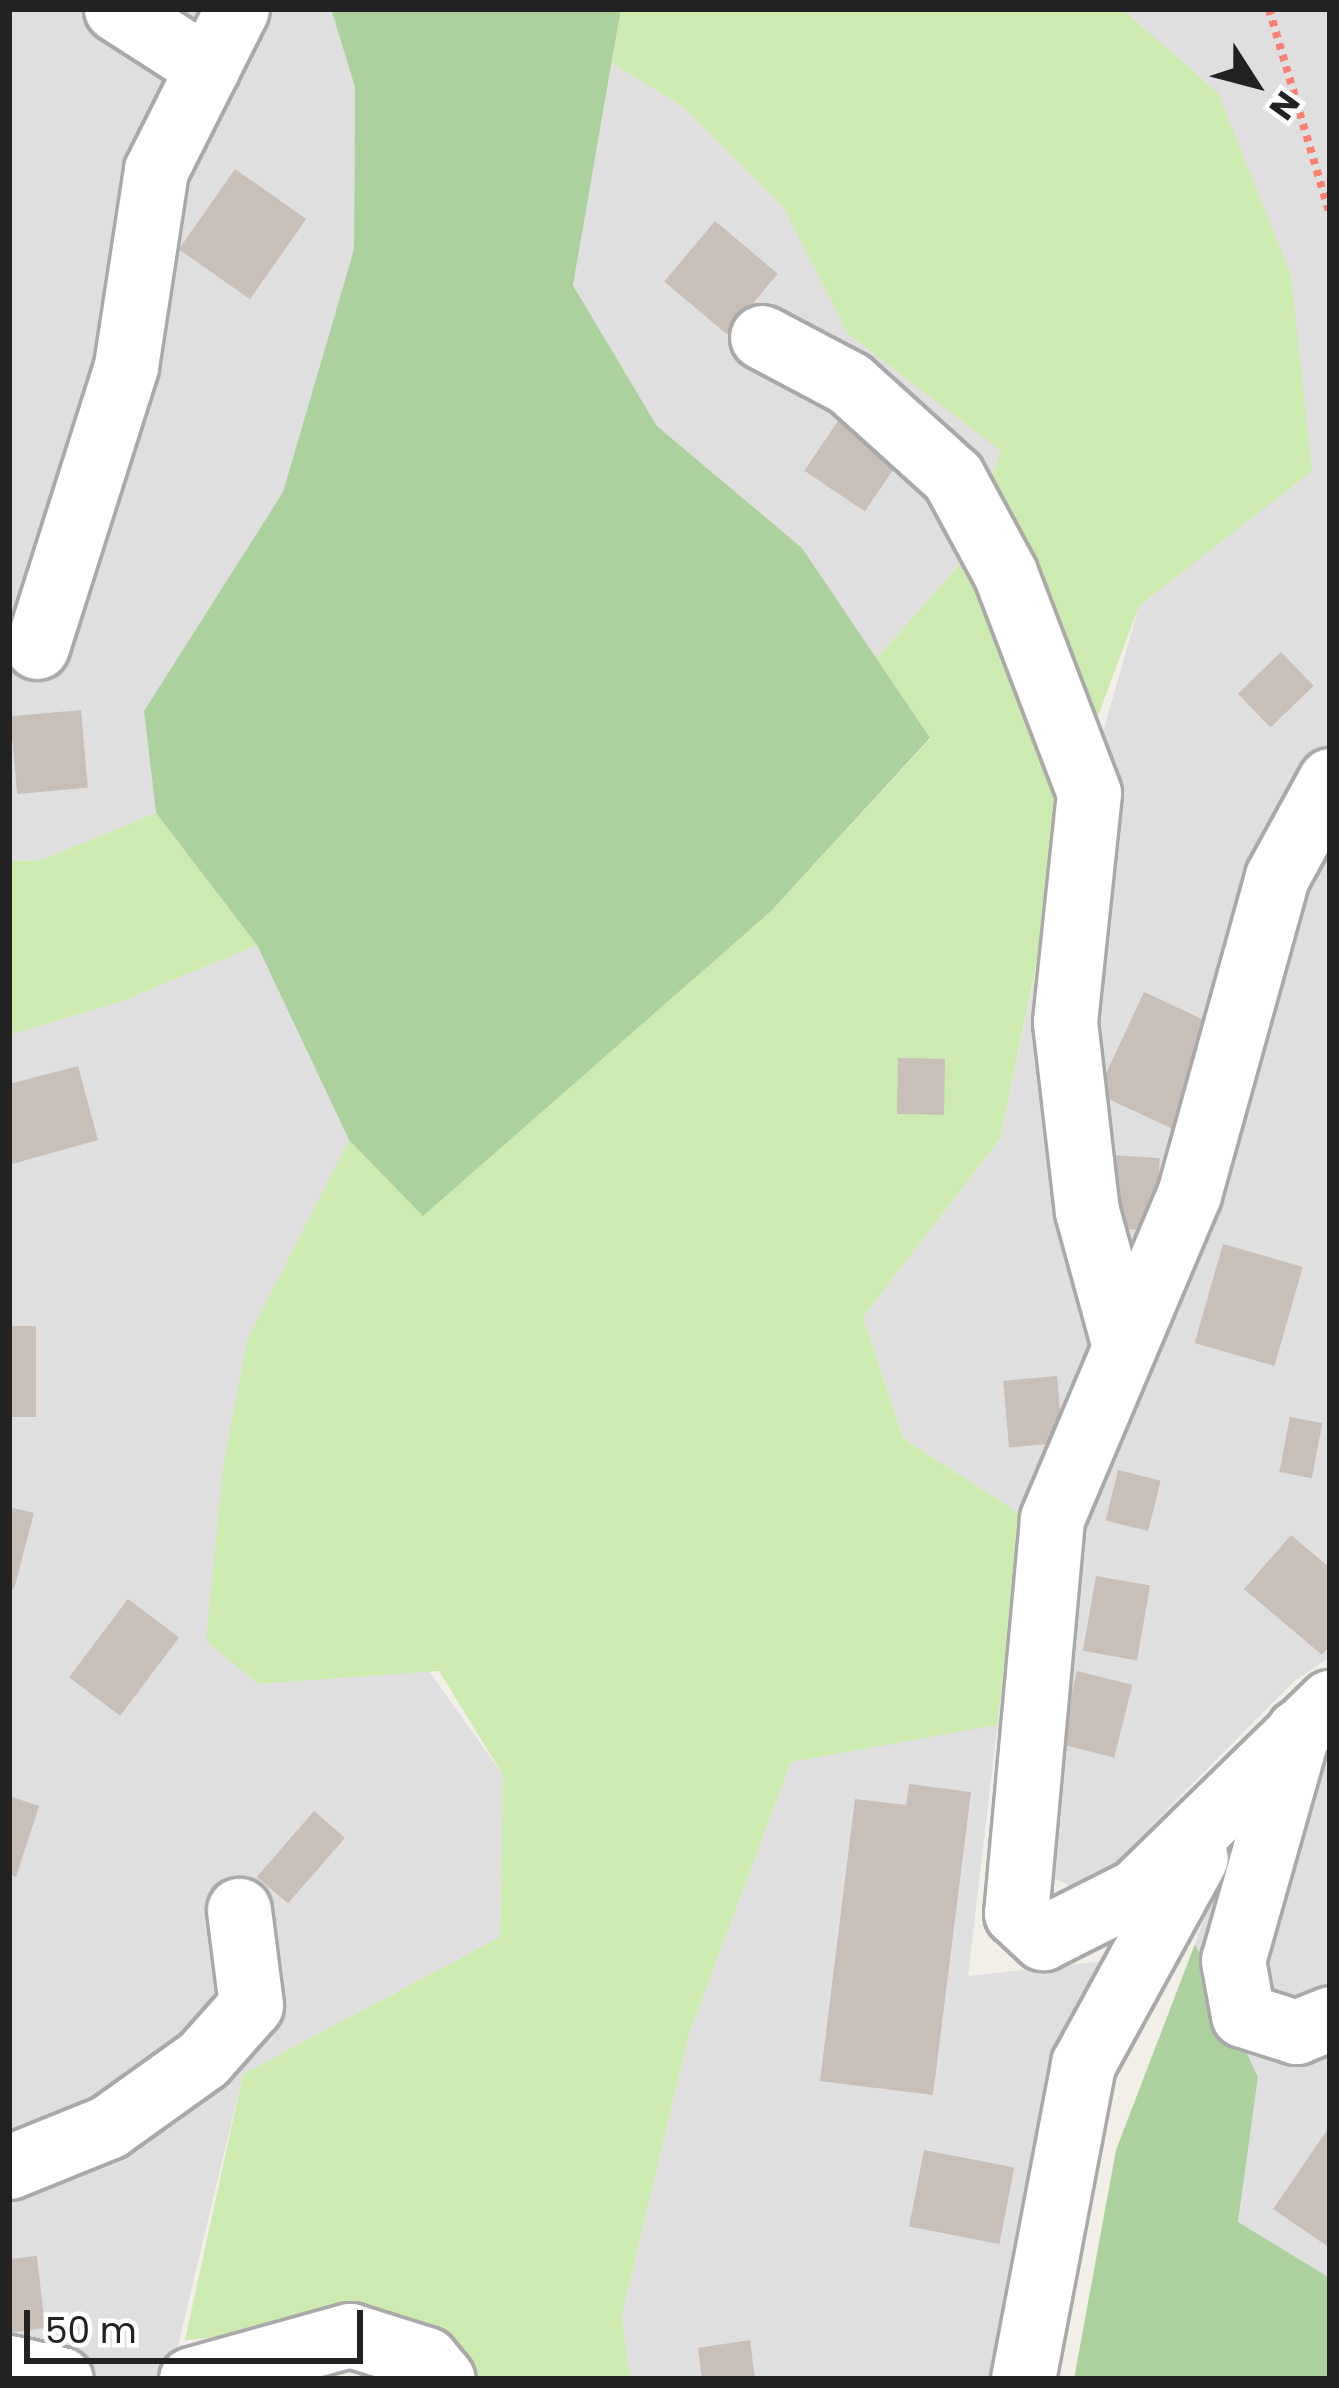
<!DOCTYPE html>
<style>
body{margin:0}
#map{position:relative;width:1339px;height:2388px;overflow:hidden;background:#f2efe9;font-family:Poppins,sans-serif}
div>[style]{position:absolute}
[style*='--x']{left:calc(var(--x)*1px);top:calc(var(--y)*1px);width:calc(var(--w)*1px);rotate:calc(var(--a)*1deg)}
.residential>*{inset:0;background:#e0dfdf}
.grass>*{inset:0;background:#cdebb0}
.forest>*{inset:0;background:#add19e}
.building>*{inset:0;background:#c7bfb8;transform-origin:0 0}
.path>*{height:8px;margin-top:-4px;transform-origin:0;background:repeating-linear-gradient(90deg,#fa8072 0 6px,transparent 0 12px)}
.roads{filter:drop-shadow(3px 0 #a9a9a9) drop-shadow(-3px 0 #a9a9a9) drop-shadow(0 3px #a9a9a9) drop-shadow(0 -3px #a9a9a9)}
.minor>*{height:63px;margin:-31.5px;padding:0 31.5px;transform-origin:31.5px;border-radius:31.5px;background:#fff}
span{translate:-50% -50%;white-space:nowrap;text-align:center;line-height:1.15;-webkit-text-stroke:12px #fff;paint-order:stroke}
.frame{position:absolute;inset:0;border:12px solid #222;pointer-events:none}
.north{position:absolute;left:1195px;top:24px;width:120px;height:120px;-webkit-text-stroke:9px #fff;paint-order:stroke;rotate:126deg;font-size:33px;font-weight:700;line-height:48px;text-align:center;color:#222}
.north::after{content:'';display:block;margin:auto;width:42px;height:54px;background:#222;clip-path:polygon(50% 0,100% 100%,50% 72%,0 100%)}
.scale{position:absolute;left:24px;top:2310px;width:339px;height:54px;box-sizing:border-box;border:6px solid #222;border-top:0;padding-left:15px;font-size:36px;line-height:42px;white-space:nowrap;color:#222;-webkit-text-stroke:9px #fff;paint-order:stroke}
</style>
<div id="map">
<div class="residential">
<div style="clip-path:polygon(9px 9px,331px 9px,355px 87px,354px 249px,283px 492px,144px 711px,156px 813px,41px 860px,9px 861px)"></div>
<div style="clip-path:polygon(1122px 9px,1330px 9px,1330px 1657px,1293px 1682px,1085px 1893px,1039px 1871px,997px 1729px,968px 1976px,1115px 1960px,1011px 2379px,630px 2379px,622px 2315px,689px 2034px,791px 1762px,997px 1724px,1023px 1516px,903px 1438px,863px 1317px,1000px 1139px,1038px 960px,1139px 606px,1312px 470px)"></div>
<div style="clip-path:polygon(612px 63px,682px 106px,784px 208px,848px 334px,1001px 450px,959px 565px,876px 659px,802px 548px,657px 426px,573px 284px)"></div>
<div style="clip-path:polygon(257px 945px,349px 1140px,311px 1226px,258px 1684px,429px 1671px,503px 1775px,500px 1937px,243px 2074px,170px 2379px,9px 2379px,9px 1035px,120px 1002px)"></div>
<div style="clip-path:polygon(1330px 1731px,1330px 2278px,1238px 2223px,1258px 2077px,1195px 1944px,1237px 1828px)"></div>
</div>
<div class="grass">
<div style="clip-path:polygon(621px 9px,1122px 9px,1218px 93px,1291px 275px,1312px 471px,1139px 606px,1076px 775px,1000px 1139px,863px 1317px,903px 1438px,1023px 1516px,997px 1725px,791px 1762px,689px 2034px,622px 2315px,630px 2379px,477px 2379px,412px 2320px,185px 2340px,243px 2074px,500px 1937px,503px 1775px,439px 1671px,258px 1684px,206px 1641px,223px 1468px,247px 1340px,349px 1140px,423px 1215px,771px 911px,930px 739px,876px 659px,959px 565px,1001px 451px,848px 334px,784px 208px,682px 106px,612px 63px)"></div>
<div style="clip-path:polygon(156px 813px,257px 945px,120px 1002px,9px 1035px,9px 861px,41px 860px)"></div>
</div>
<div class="forest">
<div style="clip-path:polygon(331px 9px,621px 9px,573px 285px,657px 426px,802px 548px,930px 738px,771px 911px,423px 1216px,349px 1140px,257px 945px,156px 813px,144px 711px,283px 492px,354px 249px,355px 87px)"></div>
<div style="clip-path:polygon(1195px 1944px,1258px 2077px,1238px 2222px,1330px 2278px,1330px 2379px,1074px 2379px,1116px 2150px)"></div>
</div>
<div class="building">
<div style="left:235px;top:169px;width:87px;height:98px;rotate:35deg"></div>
<div style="left:715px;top:221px;width:82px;height:79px;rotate:40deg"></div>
<div style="left:848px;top:406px;width:73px;height:78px;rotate:34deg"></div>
<div style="left:1281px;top:652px;width:47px;height:60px;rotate:46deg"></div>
<div style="left:81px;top:710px;width:78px;height:71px;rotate:85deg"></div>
<div style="left:1144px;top:992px;width:83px;height:112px;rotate:25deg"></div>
<div style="left:898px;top:1058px;width:47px;height:56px;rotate:1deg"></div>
<div style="clip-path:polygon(78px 1066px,98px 1140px,12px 1164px,9px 1084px)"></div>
<div style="left:1113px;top:1155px;width:47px;height:73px;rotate:4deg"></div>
<div style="left:1223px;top:1244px;width:83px;height:103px;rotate:16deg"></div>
<div style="left:9px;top:1326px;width:27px;height:91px"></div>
<div style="left:1057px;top:1376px;width:67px;height:54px;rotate:85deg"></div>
<div style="left:1290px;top:1417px;width:33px;height:56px;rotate:11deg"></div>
<div style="left:1118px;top:1470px;width:44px;height:52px;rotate:14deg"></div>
<div style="clip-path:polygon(9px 1507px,34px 1513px,14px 1589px,9px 1588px)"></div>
<div style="clip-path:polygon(1291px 1535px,1330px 1568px,1330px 1645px,1322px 1655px,1244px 1589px)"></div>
<div style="left:1096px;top:1576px;width:55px;height:76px;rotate:10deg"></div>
<div style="left:128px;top:1599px;width:64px;height:98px;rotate:37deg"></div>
<div style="left:1077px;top:1671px;width:57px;height:75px;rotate:14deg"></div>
<div style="clip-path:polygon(909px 1784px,971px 1792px,933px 2095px,820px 2081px,855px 1799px,906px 1805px)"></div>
<div style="clip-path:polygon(9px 1796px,39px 1806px,16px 1877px,9px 1874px)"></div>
<div style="left:314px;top:1811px;width:41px;height:87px;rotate:41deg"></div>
<div style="clip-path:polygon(1330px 2126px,1330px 2248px,1273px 2209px)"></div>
<div style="left:924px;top:2150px;width:92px;height:78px;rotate:11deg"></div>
<div style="clip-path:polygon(37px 2256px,45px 2328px,9px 2333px,9px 2259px)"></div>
<div style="clip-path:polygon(750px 2340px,755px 2379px,702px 2379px,698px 2348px)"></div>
</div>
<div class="path">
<div style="--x:1269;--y:9;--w:215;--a:73.5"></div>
</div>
<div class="roads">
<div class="minor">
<div style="--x:116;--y:9;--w:109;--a:32.7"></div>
<div style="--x:762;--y:337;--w:98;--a:27.9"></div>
<div style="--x:849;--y:383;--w:140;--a:42.1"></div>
<div style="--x:953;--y:477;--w:109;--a:61.6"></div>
<div style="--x:1005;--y:573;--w:235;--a:69.1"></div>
<div style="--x:1089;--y:793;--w:230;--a:96"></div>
<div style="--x:1065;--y:1022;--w:190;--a:83.4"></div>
<div style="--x:1087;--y:1211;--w:133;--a:74.7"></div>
<div style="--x:37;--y:647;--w:295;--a:-72.4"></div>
<div style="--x:126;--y:366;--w:198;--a:-81.3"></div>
<div style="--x:156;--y:170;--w:180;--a:-63.3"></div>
<div style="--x:1330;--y:780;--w:111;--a:118.7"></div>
<div style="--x:1277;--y:877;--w:329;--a:105.5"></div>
<div style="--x:1189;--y:1194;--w:353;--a:112.9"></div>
<div style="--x:1052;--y:1519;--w:396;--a:95.2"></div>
<div style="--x:1016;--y:1913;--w:37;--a:43"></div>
<div style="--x:1043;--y:1938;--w:104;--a:-26.8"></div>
<div style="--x:1136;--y:1891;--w:271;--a:-44.3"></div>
<div style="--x:1298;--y:1731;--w:238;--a:105.8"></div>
<div style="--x:1233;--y:1960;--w:56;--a:79.7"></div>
<div style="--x:1243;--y:2015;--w:56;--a:17.8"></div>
<div style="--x:1296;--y:2032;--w:37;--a:-22"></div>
<div style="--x:9;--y:2167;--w:107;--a:-22"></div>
<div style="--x:108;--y:2127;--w:117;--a:-35.6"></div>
<div style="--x:203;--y:2059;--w:72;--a:-48.4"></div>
<div style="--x:251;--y:2005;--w:96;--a:-97.2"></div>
<div style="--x:9;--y:2367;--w:53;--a:13"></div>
<div style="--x:191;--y:2379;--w:165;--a:-15.5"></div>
<div style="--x:350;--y:2335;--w:80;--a:17.5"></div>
<div style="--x:426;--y:2359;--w:26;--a:50"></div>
<div style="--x:1023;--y:2379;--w:321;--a:-79.2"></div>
<div style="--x:1083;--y:2064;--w:235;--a:-61.3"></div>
</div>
</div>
<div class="frame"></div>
<div class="north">N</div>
<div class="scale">50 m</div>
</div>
